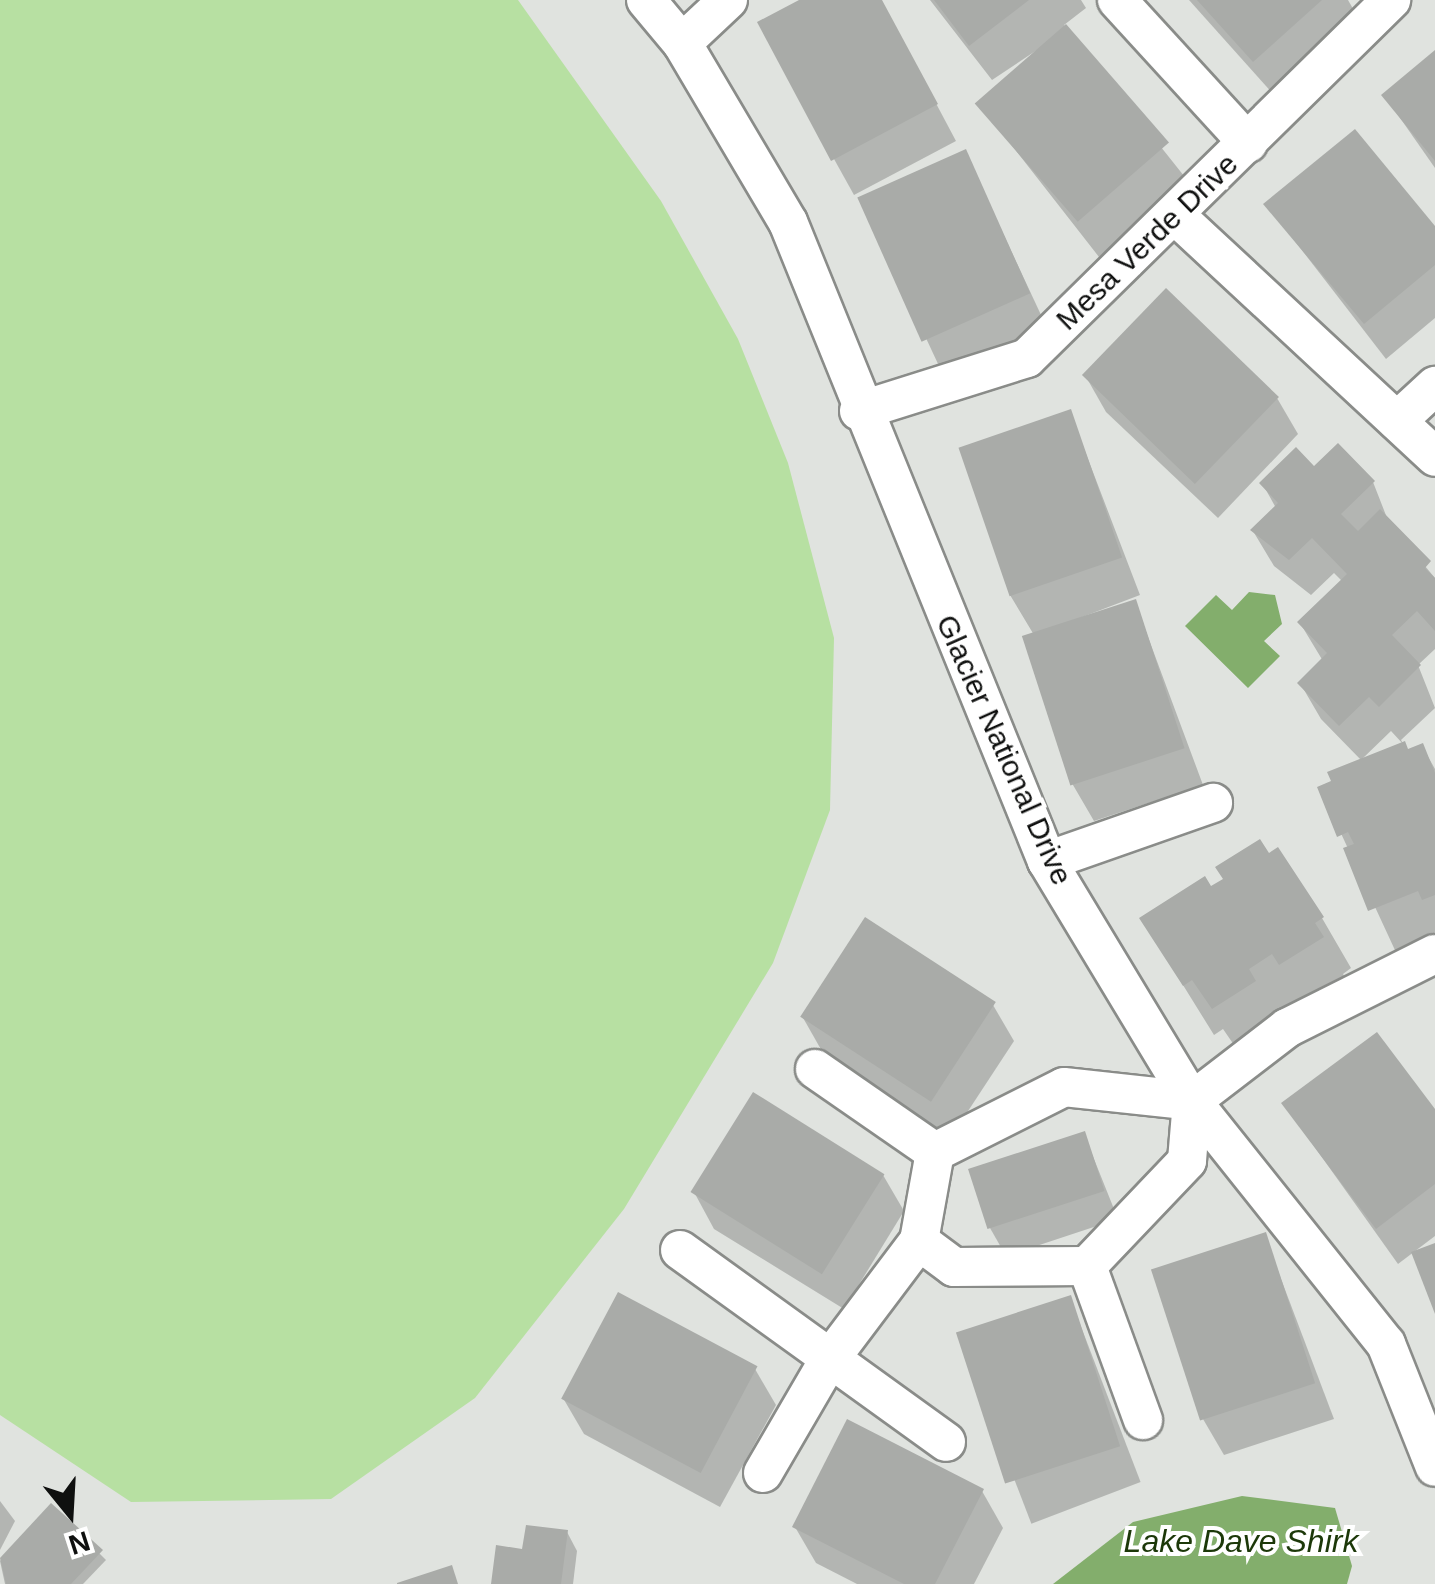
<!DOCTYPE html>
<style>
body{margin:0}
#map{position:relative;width:1435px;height:1584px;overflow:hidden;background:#e0e3df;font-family:Arial,sans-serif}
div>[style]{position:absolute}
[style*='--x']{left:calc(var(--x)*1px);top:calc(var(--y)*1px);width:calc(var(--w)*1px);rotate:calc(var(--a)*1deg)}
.green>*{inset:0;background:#b7e0a2}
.water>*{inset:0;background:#83ae6c}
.shadow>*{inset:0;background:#0003;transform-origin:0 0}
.building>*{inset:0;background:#a9aba8;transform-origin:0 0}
.roads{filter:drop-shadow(2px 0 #8a8c89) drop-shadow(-2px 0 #8a8c89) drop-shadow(0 2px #8a8c89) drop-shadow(0 -2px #8a8c89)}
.minor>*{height:38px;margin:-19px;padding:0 19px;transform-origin:19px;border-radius:19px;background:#fff}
span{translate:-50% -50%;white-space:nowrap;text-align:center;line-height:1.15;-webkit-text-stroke:8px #fff;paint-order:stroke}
.street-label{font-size:30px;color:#0f100f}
.water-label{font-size:32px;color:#1c3809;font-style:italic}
.north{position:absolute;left:20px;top:1464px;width:100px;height:100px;-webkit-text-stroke:8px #fff;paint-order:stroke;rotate:162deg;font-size:28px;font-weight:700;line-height:40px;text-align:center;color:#0f100f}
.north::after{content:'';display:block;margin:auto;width:35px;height:45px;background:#0f100f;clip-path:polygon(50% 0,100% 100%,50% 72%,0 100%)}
</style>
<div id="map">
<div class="green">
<div style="clip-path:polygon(0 0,518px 0,661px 201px,738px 339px,788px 463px,834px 638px,830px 810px,773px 963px,624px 1209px,475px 1398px,331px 1499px,131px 1502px,0 1415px)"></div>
</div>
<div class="water">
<div style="clip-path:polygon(1249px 592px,1275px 595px,1282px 624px,1264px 641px,1280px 656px,1248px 688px,1185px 626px,1216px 595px,1232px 610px)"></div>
<div style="clip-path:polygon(1242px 1496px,1335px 1508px,1352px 1566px,1347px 1584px,1053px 1584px,1133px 1522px)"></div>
</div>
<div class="shadow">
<div style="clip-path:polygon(804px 0,881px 0,956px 141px,854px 195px,834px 159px)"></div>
<div style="clip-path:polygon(930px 0,1081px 0,1086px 8px,1064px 25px,1188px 181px,1099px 257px,978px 102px,1043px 46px,992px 80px)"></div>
<div style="clip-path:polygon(1189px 0,1348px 0,1360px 21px,1275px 96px)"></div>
<div style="clip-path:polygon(1435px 53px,1435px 168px,1384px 95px)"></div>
<div style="left:965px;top:152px;width:197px;height:114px;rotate:65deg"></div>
<div style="clip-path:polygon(1267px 205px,1435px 229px,1435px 318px,1386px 359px)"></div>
<div style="clip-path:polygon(1085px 375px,1277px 398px,1298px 434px,1218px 518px,1106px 412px)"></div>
<div style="clip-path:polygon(1070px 412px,1140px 595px,1035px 635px,1135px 602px,1203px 785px,1094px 821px,1073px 785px,1034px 635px,1010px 595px)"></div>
<div style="clip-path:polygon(1314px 470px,1373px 482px,1389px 523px,1435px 578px,1435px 649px,1418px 665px,1435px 708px,1401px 740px,1408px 752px,1422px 746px,1435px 769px,1435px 951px,1400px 961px,1320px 788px,1403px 744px,1391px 731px,1361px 760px,1321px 719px,1300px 683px,1323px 661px,1300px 623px,1343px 582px,1334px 573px,1311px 595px,1274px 566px,1253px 531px,1276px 508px,1262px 483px)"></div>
<div style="clip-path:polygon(1210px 890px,1322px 918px,1351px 968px,1343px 974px,1351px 988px,1243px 1058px,1223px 1029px,1214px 1035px,1142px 919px)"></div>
<div style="clip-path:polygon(993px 1005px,1014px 1041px,951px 1137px,823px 1053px,802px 1016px)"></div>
<div style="clip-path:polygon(1284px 1104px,1435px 1113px,1435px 1236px,1398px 1264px)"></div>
<div style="clip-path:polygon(1084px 1134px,1118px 1219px,1006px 1256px,990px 1228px)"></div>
<div style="clip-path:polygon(883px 1175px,904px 1211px,844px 1309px,714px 1229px,694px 1192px)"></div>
<div style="clip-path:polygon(1264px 1234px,1334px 1419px,1224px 1455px,1203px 1419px)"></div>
<div style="left:1070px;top:1298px;width:197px;height:117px;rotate:69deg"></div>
<div style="clip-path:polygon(755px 1369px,776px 1405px,720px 1507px,584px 1434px,563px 1398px)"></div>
<div style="clip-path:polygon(982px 1491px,1003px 1528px,974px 1584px,857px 1584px,816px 1563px,795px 1527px)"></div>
<div style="clip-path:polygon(0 1501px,15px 1521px,0 1550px)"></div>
<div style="clip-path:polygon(52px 1506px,106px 1560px,83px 1584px,5px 1584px,0 1561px)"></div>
<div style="clip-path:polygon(567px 1532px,577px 1551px,573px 1584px,493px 1584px,525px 1552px)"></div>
</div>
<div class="building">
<div style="clip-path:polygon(799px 0,882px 0,938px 104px,831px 161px,757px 22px)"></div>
<div style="clip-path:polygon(934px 0,1029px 0,969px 46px)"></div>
<div style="clip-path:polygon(1197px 0,1322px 0,1253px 62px)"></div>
<div style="left:1066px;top:24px;width:157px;height:121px;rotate:49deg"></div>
<div style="clip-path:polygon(1435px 50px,1435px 161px,1381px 95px)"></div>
<div style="clip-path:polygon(1355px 129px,1435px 226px,1435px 265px,1364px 324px,1263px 204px)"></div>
<div style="left:966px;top:149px;width:158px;height:119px;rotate:66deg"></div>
<div style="left:1166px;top:288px;width:157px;height:121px;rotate:44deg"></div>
<div style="left:1071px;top:409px;width:157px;height:119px;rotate:71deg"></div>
<div style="clip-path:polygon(1338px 443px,1375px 481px,1341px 514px,1358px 531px,1380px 509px,1431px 561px,1425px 568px,1435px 578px,1435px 631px,1417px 611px,1392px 635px,1421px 665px,1379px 707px,1369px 697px,1339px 726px,1297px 683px,1327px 653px,1297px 622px,1347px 574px,1312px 538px,1289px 560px,1250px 530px,1278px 503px,1259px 483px,1296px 447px,1314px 466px)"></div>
<div style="left:1136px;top:599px;width:157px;height:120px;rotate:72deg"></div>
<div style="clip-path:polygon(1405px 741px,1408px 749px,1423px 743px,1435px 773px,1435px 895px,1422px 900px,1418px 891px,1368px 911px,1343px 848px,1354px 844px,1348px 832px,1337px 837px,1317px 787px,1331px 781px,1327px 772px)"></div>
<div style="clip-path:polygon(1260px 839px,1269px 853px,1278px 847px,1324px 917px,1315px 923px,1324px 937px,1279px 965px,1272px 954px,1249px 969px,1256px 981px,1212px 1009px,1192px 980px,1183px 986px,1139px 918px,1205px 876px,1211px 886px,1223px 879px,1215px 867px)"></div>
<div style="left:865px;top:917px;width:156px;height:119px;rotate:33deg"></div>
<div style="clip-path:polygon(1377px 1032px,1435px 1109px,1435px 1184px,1376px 1229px,1281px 1103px)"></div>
<div style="left:753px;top:1092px;width:155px;height:118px;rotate:32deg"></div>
<div style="left:1085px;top:1131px;width:63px;height:123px;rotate:72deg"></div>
<div style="left:1266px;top:1232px;width:159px;height:121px;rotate:72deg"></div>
<div style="clip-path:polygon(1435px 1243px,1435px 1314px,1411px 1252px)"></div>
<div style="left:618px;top:1292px;width:158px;height:121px;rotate:28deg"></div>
<div style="left:1071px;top:1295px;width:159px;height:121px;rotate:72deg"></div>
<div style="clip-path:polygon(847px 1419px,984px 1489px,935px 1584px,904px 1584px,792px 1527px)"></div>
<div style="clip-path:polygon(51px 1503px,103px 1550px,71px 1584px,6px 1584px,0 1558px)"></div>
<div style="clip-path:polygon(526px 1525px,568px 1530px,561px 1584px,491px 1584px,496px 1545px,522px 1549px)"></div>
<div style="clip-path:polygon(452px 1565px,458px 1584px,397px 1584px,397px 1583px)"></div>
</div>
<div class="roads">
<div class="minor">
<div style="--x:646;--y:0;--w:56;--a:50.1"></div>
<div style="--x:728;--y:0;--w:63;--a:136.9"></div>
<div style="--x:682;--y:43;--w:208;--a:59.4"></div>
<div style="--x:788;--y:222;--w:689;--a:67.94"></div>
<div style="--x:1047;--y:861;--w:280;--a:58.9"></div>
<div style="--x:1192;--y:1101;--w:311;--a:51.4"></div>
<div style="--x:1386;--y:1344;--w:132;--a:68.3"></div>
<div style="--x:1117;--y:0;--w:194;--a:47.5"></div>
<div style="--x:1175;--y:215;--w:355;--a:42.9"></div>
<div style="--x:859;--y:411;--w:176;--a:-17.5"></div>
<div style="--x:1027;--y:358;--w:511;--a:-44.52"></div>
<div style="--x:1397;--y:421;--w:52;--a:-42.6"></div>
<div style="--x:1047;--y:861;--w:176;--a:-19.3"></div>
<div style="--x:815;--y:1069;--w:146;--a:34.7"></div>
<div style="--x:1192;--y:1101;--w:60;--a:94.8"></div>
<div style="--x:1187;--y:1161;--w:145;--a:133.6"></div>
<div style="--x:1087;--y:1266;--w:133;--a:179.6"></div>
<div style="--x:954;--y:1267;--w:44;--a:-143.4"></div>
<div style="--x:919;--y:1241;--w:90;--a:-79.8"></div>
<div style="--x:935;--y:1152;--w:144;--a:-26.7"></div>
<div style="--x:1064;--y:1087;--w:129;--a:6.2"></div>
<div style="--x:1192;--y:1101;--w:120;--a:-37.5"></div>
<div style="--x:1287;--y:1028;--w:165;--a:-26.6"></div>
<div style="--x:680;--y:1250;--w:328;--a:35.8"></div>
<div style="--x:1087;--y:1266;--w:164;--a:70"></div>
<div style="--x:763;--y:1473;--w:127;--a:-59.8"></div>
<div style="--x:827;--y:1363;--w:153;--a:-53"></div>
</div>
</div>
<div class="street-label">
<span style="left:1147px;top:242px;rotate:-44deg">Mesa Verde Drive</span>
<span style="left:1004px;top:750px;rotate:66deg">Glacier National Drive</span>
</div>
<div class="water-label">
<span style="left:1241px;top:1541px">Lake Dave Shirk</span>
</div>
<div class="north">N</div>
</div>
